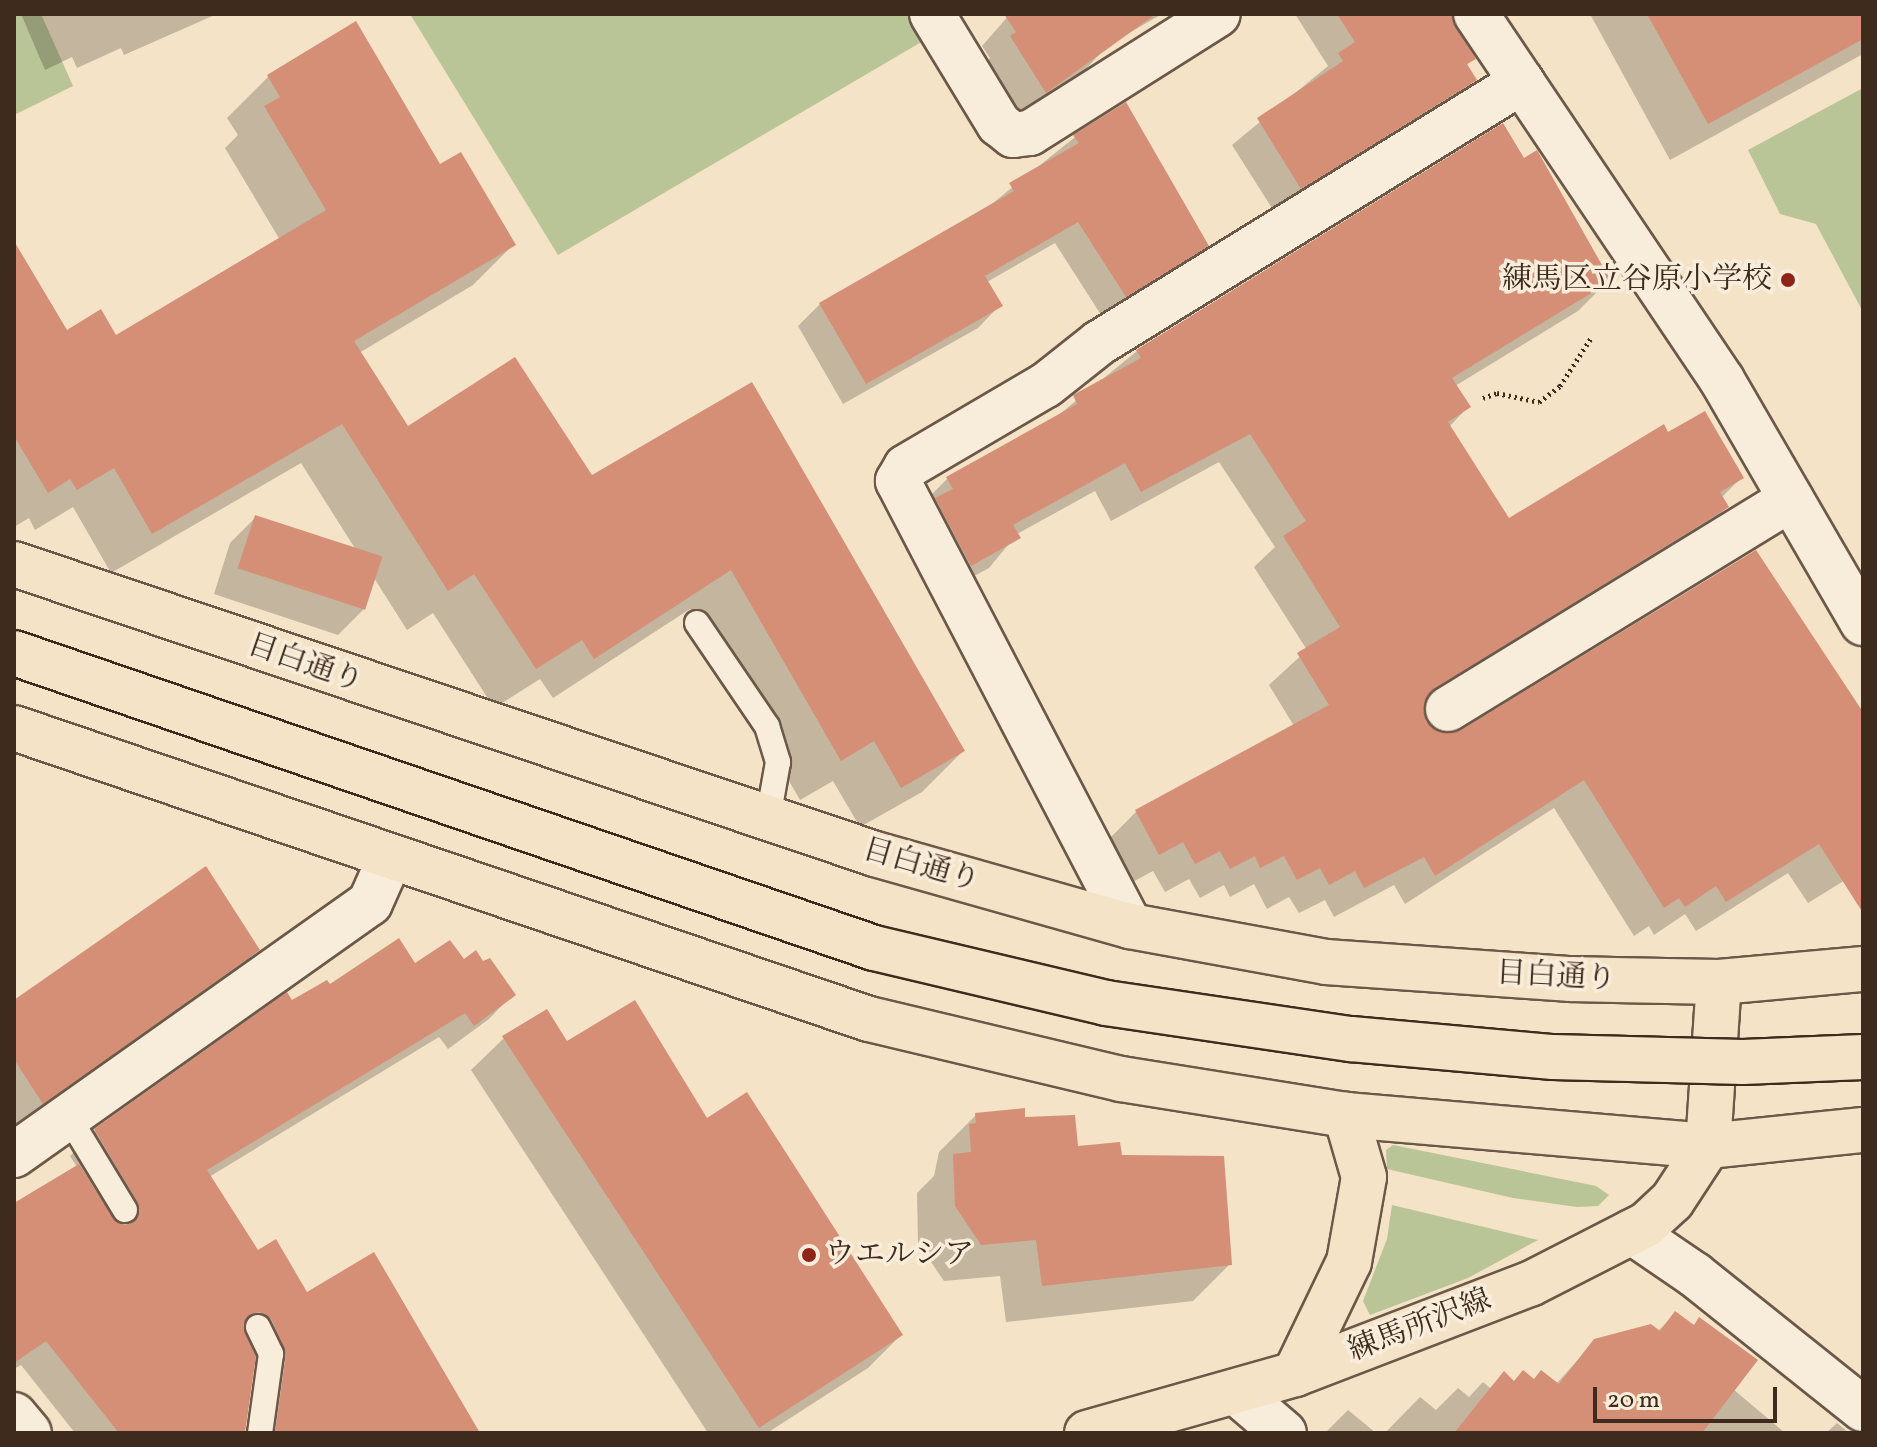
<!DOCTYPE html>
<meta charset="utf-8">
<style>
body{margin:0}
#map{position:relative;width:1877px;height:1447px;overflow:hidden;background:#f4e3c6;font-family:Vollkorn,"Noto Serif JP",serif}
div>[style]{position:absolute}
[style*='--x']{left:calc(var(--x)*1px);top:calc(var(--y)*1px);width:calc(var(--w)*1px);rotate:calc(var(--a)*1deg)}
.green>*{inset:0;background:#b9c497}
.shadow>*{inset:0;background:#0003}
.building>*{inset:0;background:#d48f76;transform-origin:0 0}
.path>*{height:5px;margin-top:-2.5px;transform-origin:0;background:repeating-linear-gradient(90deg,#3f2a1e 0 2px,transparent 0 6px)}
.roads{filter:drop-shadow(2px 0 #6c5848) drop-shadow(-2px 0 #6c5848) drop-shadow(0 2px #6c5848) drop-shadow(0 -2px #6c5848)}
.lane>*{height:24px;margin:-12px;padding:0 12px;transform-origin:12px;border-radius:12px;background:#f8edda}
.street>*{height:44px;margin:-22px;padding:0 22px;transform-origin:22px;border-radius:22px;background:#f8edda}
.primary>*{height:44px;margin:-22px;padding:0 22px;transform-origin:22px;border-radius:22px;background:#f4e3c6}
.bridges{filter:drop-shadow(2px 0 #3f2a1e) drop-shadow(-2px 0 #3f2a1e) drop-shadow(0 2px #3f2a1e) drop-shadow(0 -2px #3f2a1e)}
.primary-bridge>*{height:44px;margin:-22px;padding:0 22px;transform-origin:22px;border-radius:22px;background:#f4e3c6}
.dots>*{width:22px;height:22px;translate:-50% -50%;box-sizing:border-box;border:4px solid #f8edda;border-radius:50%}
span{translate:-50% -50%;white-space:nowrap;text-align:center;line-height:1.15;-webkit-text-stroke:7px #f8edda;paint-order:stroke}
.poi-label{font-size:30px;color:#3f2a1e}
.right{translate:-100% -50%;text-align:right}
.left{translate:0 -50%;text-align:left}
.street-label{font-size:30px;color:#3f2a1e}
.frame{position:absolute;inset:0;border:16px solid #3f2a1e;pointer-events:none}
.scale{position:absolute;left:1593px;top:1387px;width:184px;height:36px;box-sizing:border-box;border:4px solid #3f2a1e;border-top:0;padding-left:10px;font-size:24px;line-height:28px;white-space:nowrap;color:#3f2a1e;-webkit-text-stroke:6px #f8edda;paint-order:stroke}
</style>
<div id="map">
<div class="green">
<div style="clip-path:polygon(14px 14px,41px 14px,73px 86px,14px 115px)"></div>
<div style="clip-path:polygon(410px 14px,920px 14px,935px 34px,558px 255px)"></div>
<div style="clip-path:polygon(1863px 88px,1863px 312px,1816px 224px,1780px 214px,1748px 150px)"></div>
<div style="clip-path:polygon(1393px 1145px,1596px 1186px,1609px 1195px,1598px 1206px,1577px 1207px,1513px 1198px,1387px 1169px,1386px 1150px)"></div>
<div style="clip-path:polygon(1392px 1205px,1538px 1240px,1468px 1278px,1370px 1315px,1363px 1301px,1387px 1239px)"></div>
</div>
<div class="shadow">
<div style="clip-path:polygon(21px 14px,217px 14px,124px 55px,121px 48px,77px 68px,72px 57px,45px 70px)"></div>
<div style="clip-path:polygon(1010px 14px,1162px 14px,1108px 45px,1071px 85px,1020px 118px,985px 64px,990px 58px,982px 46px)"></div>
<div style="clip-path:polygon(1295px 14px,1437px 14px,1473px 58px,1466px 66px,1475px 80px,1448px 106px,1275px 213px,1232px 145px,1328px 66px)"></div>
<div style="clip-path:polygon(1590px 14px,1863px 14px,1863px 54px,1670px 160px)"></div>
<div style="clip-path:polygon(355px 24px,440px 167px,513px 245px,473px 285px,359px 353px,408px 429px,591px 478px,751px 385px,963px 751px,922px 792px,860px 827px,833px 781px,800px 800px,690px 609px,553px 698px,540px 679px,494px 708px,433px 613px,407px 630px,374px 578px,364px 609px,338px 635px,214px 594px,230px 543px,256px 517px,356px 550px,301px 463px,111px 573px,73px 507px,35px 530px,29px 518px,14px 527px,14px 245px,67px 333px,115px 338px,280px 240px,225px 148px,238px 135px,227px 118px,268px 77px)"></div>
<div style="clip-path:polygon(1075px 137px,1206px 246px,1184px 268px,1103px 318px,1055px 243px,987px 282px,1000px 305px,978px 328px,843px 404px,798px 326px,820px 304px,988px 207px)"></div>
<div style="clip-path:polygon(1524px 160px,1608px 281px,1578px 311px,1455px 386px,1468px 407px,1449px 427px,1509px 521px,1667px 435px,1742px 477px,1721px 498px,1727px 507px,1697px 537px,1423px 705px,1426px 724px,1448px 736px,1863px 718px,1863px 869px,1808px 903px,1788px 873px,1696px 931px,1685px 914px,1654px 935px,1649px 926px,1634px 936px,1554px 808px,1405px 904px,1394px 885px,1334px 917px,1325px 900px,1299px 913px,1289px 897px,1267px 909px,1254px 884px,1230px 897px,1224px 885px,1200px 898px,1189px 879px,1165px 892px,1153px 871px,1129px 884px,1106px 842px,1136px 812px,1294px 726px,1269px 685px,1307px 650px,1254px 567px,1275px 547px,1219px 462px,1111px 521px,1095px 491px,1017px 534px,989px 568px,941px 594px,918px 508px,948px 478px,1050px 422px,1137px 351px)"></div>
<div style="clip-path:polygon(258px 950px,232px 976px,16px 1128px,14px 1000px)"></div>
<div style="clip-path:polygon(463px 961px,513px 994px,489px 1019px,448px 1049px,439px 1037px,209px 1177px,258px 1252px,306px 1295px,422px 1433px,255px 1433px,262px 1381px,253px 1360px,243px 1433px,75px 1433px,21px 1365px,14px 1369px,14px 1204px,77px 1167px,70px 1156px,95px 1131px,286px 995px,291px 1003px,329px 987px,415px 966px)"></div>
<div style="clip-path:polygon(504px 1038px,566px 1044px,706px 1121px,901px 1335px,868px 1368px,767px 1433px,708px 1433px,471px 1070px)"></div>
<div style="clip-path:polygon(976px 1115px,1023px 1119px,1076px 1148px,1120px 1157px,1230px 1264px,1193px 1301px,1006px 1322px,1000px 1276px,944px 1281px,918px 1243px,917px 1193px,934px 1176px,939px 1152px)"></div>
<div style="clip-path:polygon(1675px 1314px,1733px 1389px,1785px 1433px,1385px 1433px,1420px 1397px,1436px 1410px,1458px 1388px,1469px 1397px,1483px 1382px,1490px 1388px,1504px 1374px,1513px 1382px,1556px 1384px,1595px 1341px,1657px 1332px)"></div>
<div style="clip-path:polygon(1348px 1410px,1376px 1433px,1325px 1433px)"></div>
<div style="clip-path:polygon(1837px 1423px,1849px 1433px,1826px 1433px)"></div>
</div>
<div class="building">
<div style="clip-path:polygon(1004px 14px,1156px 14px,1046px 93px,1010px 36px,1016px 32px)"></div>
<div style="clip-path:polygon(1337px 14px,1451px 14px,1476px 59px,1467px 64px,1477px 80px,1301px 189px,1257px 118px,1343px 61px,1338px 53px,1355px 42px)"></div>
<div style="clip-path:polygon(1647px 14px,1863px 14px,1863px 39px,1708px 124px)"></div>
<div style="clip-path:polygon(356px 21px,440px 164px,461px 152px,516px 245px,354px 341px,408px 426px,515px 357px,592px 475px,752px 382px,965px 751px,901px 788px,874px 741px,841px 761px,731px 570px,594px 659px,582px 640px,536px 669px,474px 574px,448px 591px,342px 424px,152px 534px,114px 468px,77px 490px,70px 479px,48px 493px,14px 436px,14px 241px,67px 330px,101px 309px,116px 335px,326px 210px,264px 106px,280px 97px,267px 75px)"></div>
<div style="clip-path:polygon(1126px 102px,1209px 246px,1126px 297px,1078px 222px,985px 276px,1003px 306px,866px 384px,819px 303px,1014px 191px,1009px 183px,1079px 143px,1073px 135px)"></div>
<div style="clip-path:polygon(1503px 123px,1524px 158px,1537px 150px,1611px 281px,1452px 378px,1471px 407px,1448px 422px,1509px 518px,1664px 424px,1668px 432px,1705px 411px,1744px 478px,1720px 492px,1729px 507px,1435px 688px,1426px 698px,1426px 721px,1437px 731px,1461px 730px,1756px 550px,1863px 712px,1863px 913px,1819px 844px,1726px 902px,1716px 886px,1685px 907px,1679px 898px,1664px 908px,1584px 780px,1435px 876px,1424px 857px,1364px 888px,1355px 871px,1329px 885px,1320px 868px,1297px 880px,1284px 856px,1260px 868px,1255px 856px,1230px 869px,1220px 851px,1195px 864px,1183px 842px,1159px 855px,1135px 810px,1329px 705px,1297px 653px,1340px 627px,1283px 536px,1306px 521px,1250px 434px,1141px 492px,1125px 463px,1013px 525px,1021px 538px,971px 566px,935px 498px,953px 489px,946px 477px,1077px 404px,1073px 395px,1141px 358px,1136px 350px)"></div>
<div style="left:255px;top:515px;width:134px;height:56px;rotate:18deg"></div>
<div style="clip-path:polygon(206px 866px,260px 950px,43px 1104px,14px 1059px,14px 1000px)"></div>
<div style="clip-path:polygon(399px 938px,415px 963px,450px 940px,464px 959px,476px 950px,483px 961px,490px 958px,516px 995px,474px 1026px,465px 1013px,207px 1170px,258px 1250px,276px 1239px,307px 1292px,374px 1252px,480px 1433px,275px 1433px,286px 1355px,272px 1320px,260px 1312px,251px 1314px,243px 1325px,256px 1356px,245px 1433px,119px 1433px,46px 1341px,14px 1363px,14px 1203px,79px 1164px,113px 1218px,125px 1225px,133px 1222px,138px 1203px,94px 1129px,287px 992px,292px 1000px,327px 980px,330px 984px)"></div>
<div style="clip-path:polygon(635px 1000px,707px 1118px,747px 1092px,903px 1335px,759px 1428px,502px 1036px,547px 1009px,567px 1041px)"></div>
<div style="clip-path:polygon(1025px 1108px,1025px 1117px,1075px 1115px,1078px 1146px,1120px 1142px,1122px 1155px,1224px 1156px,1232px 1265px,1042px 1286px,1036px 1240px,981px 1245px,955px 1206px,953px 1154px,971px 1152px,969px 1124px,976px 1123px,975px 1113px)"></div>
<div style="clip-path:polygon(1675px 1311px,1694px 1325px,1699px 1317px,1758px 1360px,1702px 1433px,1454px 1433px,1504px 1371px,1514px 1381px,1523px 1370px,1534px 1379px,1541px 1370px,1559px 1384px,1594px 1339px,1651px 1324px,1660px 1331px)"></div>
</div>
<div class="path">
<div style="--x:1483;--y:398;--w:15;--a:-20"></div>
<div style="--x:1497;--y:393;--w:43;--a:12.1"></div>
<div style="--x:1539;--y:402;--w:26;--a:-37"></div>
<div style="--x:1560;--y:386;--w:57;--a:-57.1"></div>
</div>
<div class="roads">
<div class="lane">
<div style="--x:697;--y:623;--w:125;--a:55.8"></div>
<div style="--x:767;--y:726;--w:38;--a:73"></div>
<div style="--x:778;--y:762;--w:57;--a:100.1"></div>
<div style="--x:68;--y:1116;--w:110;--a:58.8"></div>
<div style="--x:258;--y:1327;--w:30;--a:64"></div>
<div style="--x:271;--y:1354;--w:80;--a:97.9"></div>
</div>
<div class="street">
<div style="--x:932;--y:14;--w:129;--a:58.7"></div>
<div style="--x:999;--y:124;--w:18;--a:38"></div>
<div style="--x:1013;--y:135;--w:17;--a:-7"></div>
<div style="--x:1030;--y:133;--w:222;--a:-32.3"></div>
<div style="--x:1476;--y:14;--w:441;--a:56.1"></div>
<div style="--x:1722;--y:380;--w:281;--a:59.9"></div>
<div style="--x:1448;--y:709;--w:402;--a:-31.5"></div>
<div style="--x:1130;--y:926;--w:502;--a:-117.54"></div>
<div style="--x:898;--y:481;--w:16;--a:-60"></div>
<div style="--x:906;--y:467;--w:162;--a:-30.4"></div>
<div style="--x:1046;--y:385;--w:68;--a:-38.4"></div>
<div style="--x:1099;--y:343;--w:497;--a:-31.7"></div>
<div style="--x:14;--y:1155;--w:436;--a:-35.3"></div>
<div style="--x:370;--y:903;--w:49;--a:-66"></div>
<div style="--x:1632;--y:1232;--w:76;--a:34.3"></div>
<div style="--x:1695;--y:1275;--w:215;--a:38.6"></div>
<div style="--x:1236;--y:1392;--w:63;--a:40.5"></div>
<div style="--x:14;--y:1415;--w:23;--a:50"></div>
</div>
<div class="primary">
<div style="--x:14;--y:564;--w:909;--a:18.61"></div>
<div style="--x:875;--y:854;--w:265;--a:15.8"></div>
<div style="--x:1130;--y:926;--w:199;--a:10.4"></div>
<div style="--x:1326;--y:962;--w:246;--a:4"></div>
<div style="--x:1571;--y:979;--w:148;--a:1.2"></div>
<div style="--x:1719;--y:982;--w:145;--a:-5.2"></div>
<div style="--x:14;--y:728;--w:903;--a:18.8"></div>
<div style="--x:869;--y:1019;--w:259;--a:13.4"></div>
<div style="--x:1121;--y:1079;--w:228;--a:9.1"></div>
<div style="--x:1346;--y:1115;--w:363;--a:4.9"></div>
<div style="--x:1708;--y:1146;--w:156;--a:-5.9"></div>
<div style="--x:1295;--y:1374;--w:124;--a:-64.3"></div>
<div style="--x:1349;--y:1262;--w:86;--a:-80"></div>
<div style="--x:1364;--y:1177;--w:65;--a:-106.2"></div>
<div style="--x:1087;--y:1433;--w:216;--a:-15.8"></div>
<div style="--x:1295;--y:1374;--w:252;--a:-21"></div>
<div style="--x:1530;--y:1284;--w:131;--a:-27.1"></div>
<div style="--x:1647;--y:1224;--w:34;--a:-43"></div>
<div style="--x:1672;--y:1201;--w:66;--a:-56.8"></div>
<div style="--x:1708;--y:1146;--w:164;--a:-86.2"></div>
</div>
</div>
<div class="bridges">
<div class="primary-bridge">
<div style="--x:14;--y:653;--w:909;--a:18.93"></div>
<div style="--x:874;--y:948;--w:238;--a:13.3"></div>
<div style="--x:1106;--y:1003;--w:248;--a:8.4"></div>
<div style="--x:1351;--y:1039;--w:203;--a:5.1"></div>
<div style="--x:1553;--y:1057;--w:190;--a:1.5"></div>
<div style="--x:1743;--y:1062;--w:120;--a:-2.4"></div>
</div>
</div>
<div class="dots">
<div style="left:1788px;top:280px;background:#8f2418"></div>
<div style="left:809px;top:1255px;background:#8f2418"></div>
</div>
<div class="poi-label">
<span class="right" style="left:1772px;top:280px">練馬区立谷原小学校</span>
<span class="left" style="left:825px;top:1255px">ウエルシア</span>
</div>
<div class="street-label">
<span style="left:305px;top:664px;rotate:19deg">目白通り</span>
<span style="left:921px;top:866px;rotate:16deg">目白通り</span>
<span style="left:1556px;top:977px;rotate:3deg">目白通り</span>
<span style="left:1420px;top:1326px;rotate:-21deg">練馬所沢線</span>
</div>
<div class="frame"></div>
<div class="scale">20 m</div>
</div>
